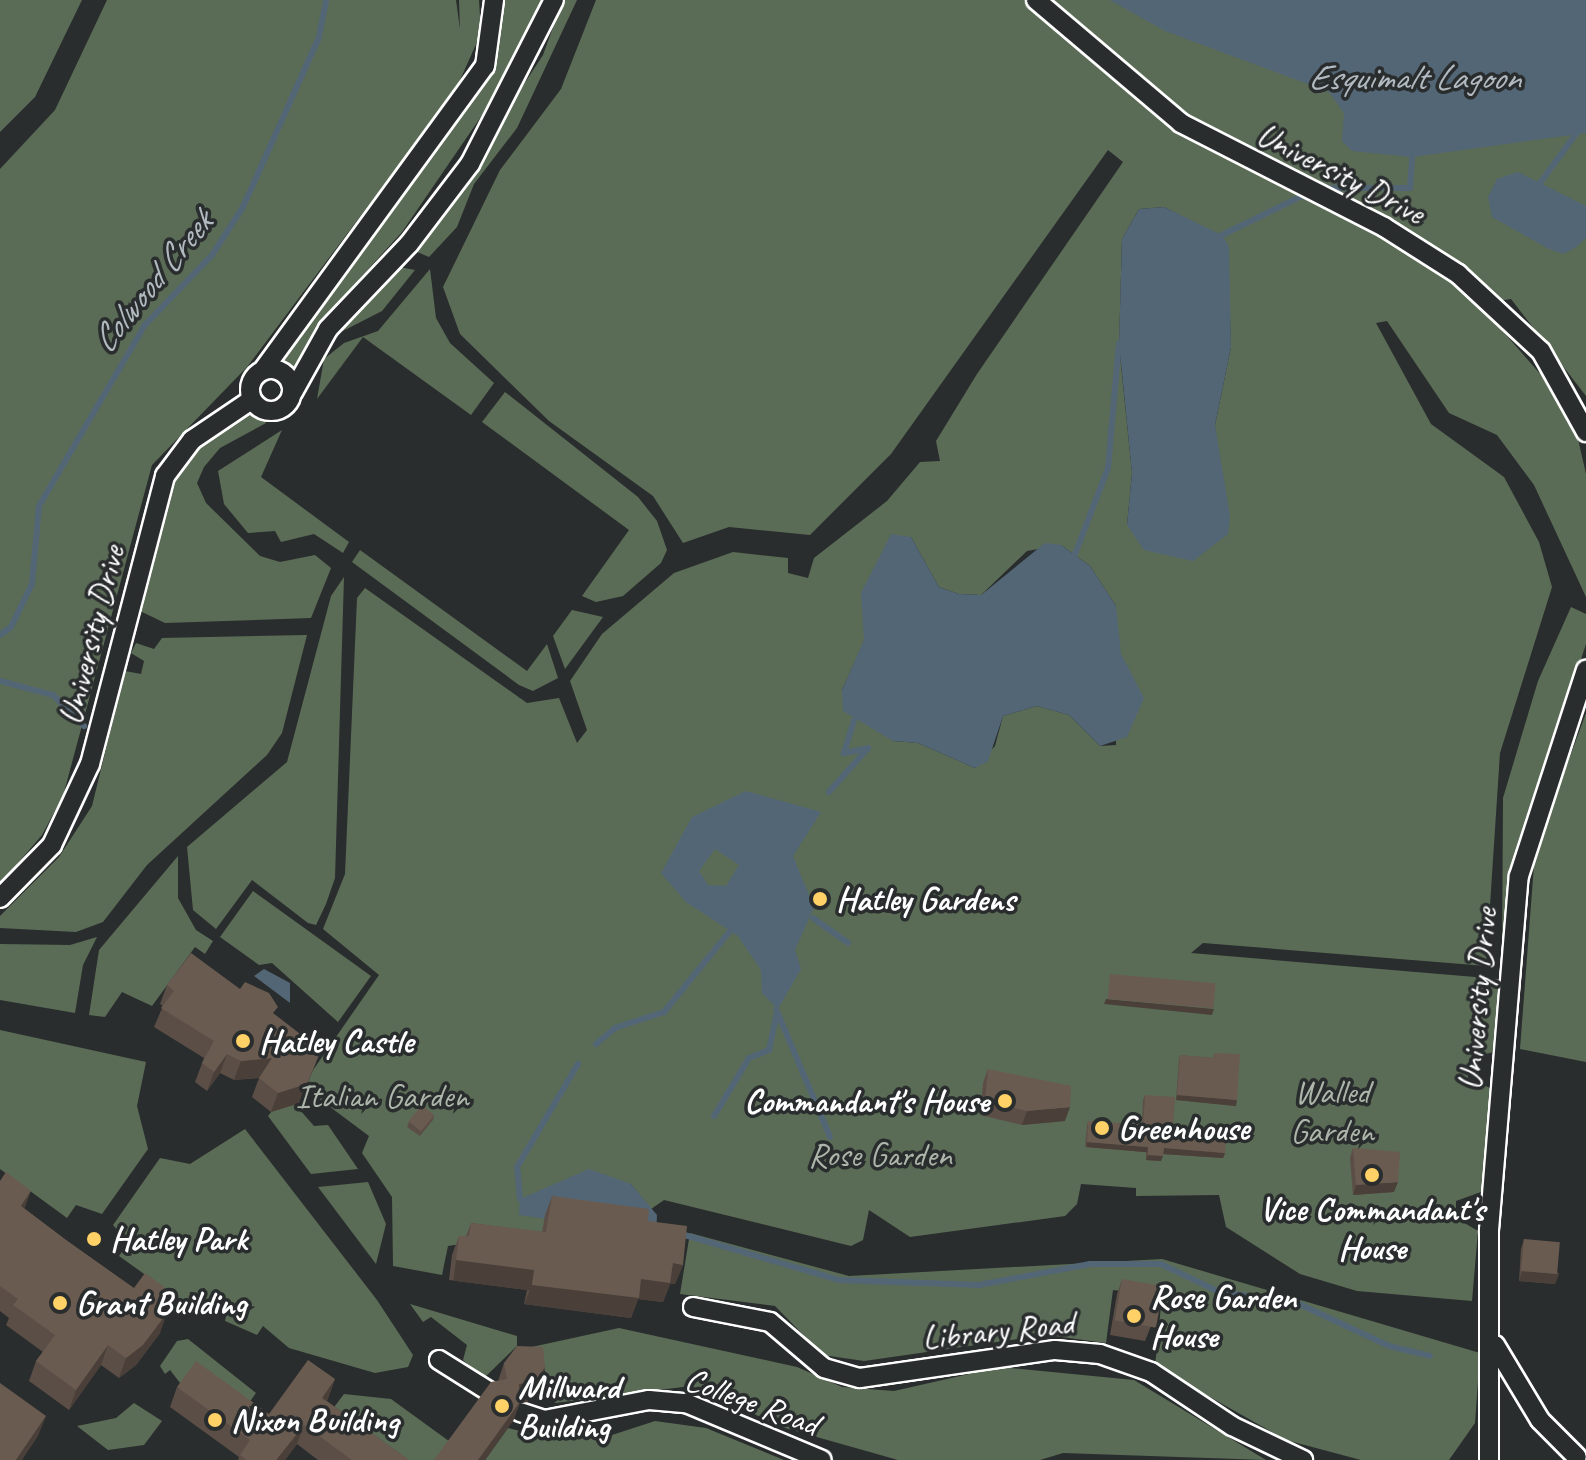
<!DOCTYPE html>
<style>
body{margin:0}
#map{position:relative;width:1586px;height:1460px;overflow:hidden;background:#2a2d2e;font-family:Caveat,sans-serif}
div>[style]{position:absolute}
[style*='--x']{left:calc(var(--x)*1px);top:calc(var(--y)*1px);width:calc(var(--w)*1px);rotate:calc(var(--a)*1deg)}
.green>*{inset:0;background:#5b6c56}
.water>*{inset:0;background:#536676}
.stream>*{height:6px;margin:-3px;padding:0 3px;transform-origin:3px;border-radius:3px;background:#536676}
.roads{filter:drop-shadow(2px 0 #fff) drop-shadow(-2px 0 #fff) drop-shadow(0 2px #fff) drop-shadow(0 -2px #fff)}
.minor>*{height:18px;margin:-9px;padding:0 9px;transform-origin:9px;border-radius:9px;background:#2a2d2e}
.minor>.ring{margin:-9px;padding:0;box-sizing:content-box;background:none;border:18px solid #2a2d2e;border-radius:50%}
.wall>*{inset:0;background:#5b4e46}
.shaded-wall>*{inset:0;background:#4a4039;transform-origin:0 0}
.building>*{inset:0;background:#6a5b51;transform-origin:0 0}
.dots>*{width:22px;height:22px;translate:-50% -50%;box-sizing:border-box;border:4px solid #2a2d2e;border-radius:50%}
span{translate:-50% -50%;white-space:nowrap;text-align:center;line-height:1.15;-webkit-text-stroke:7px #2a2d2e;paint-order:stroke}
.street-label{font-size:34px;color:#fff}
.poi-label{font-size:34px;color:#fff;font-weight:700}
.left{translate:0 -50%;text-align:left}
.right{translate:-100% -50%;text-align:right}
.park-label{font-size:34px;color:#adb6aa}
.water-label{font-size:36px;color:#b2bac1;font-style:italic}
</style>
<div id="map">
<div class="green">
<div style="clip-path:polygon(0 0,82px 0,35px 97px,0 132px)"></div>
<div style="clip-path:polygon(107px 0,456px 0,460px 29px,459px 0,479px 0,481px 33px,456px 89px,247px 367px,152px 465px,63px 796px,42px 835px,0 884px,0 169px,55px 110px)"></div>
<div style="clip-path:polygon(501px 0,544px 0,526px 51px,402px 232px,321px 321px,294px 367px,281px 361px,494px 67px)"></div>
<div style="clip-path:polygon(563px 0,577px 0,517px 128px,474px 184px,457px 227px,429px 257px,415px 251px,543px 55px)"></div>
<div style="clip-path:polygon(evenodd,596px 0,1586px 0,1586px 396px,1511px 299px,1479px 304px,1556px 392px,1578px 439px,1586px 474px,1586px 597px,1534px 485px,1497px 435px,1449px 413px,1387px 321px,1376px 323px,1431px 424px,1504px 477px,1539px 542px,1552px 587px,1500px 753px,1486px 966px,1203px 943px,1191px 953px,1499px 979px,1493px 1052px,1469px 1059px,1468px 1078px,1490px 1088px,1481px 1192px,1456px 1201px,1456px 1218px,1478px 1231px,1472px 1301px,1357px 1291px,1300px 1274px,1226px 1227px,1219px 1195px,1136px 1196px,1136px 1188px,1081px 1184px,1077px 1204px,1065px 1216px,910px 1237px,869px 1210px,863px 1240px,851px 1246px,664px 1200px,651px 1209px,631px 1184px,519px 1215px,545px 1215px,554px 1230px,448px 1246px,442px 1275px,393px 1266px,392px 1197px,362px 1153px,369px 1136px,302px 1086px,379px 975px,323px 929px,345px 874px,357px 598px,365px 588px,527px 703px,559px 698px,577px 743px,587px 730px,570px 681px,602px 634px,674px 573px,733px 552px,788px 558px,788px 573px,808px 578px,814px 558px,887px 501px,920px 462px,940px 461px,936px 441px,977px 374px,1123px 162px,1108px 150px,891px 454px,810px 535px,729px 527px,683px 543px,653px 496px,549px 421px,460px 334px,443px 287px,500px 170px,561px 89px,596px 0,1164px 207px,1203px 227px,1228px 260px,1231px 347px,1215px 425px,1217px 453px,1127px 525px,1132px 473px,1119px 346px,1122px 239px,1139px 209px,1164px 207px,596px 0,911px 537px,939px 587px,959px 594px,981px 595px,1027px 551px,1061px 545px,1090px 566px,1116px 606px,1116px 745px,1100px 746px,1069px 715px,1037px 706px,1003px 716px,995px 746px,975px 768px,918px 743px,893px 741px,842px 690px,911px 537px)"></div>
<div style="clip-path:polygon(399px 267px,415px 270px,382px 311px,337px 334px)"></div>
<div style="clip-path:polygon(430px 269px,436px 318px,450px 343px,494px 383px,471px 415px,363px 337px,317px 399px,324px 359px,344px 343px,378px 331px)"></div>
<div style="clip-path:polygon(505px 392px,638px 497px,657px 521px,667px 550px,661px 563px,623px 596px,596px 602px,582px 596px,629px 530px,482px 422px)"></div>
<div style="clip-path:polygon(248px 409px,266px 423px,220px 448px,204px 467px,197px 483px,206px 503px,260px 556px,280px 562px,315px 555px,331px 568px,311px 618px,165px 623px,140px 611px,170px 486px,198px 444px)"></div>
<div style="clip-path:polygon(282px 430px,261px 477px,349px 542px,343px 553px,314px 534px,281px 542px,275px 531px,248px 533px,224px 504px,218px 471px)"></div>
<div style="clip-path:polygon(360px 550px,527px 671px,547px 644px,558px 678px,533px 691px,519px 685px,352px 562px)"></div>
<div style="clip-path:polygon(344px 577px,335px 878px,326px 904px,316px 925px,308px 923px,252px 880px,216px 929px,193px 910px,187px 847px,287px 762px,331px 596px)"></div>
<div style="clip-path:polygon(1571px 607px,1586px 614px,1586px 644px,1508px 880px,1502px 962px,1503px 798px,1538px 681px)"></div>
<div style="clip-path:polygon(572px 610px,603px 617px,565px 669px,553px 636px)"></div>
<div style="clip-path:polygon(307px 635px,282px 733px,267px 755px,147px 865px,103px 922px,76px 932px,0 928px,0 916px,59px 857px,92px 806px,125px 671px,141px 674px,144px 661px,131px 653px,136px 643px,154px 649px,162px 638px)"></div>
<div style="clip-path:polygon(1586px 713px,1586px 1062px,1520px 1049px,1535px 852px)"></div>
<div style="clip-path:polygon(178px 856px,178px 898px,196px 930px,213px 941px,205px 954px,195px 947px,152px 1006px,122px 992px,105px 1017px,89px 1015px,99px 950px)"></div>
<div style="clip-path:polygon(253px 891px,371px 976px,338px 1022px,272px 963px,259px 965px,220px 937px)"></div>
<div style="clip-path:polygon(97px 937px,83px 965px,75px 1013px,0 1000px,0 944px,70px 945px)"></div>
<div style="clip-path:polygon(0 1030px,146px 1062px,137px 1106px,148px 1149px,102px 1214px,76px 1205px,67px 1218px,0 1169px)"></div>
<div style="clip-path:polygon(286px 1094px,314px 1126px,328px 1125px,358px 1169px,311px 1174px,268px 1116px)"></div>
<div style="clip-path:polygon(245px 1129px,377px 1300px,413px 1355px,408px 1367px,375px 1373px,289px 1348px,263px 1326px,257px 1335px,225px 1321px,227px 1310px,212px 1303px,208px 1313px,175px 1296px,119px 1256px,128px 1243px,113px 1225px,160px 1158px,190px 1164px)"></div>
<div style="clip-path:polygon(368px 1182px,386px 1224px,376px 1264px,318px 1187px)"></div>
<div style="clip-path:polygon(690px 1233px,849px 1276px,1162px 1259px,1480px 1353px,1475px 1423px,1449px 1460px,1361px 1460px,1286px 1440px,1155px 1366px,1162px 1296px,1113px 1290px,1106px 1343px,1047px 1335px,864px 1361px,823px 1355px,775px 1306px,680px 1294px)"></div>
<div style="clip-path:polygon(410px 1304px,517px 1336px,517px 1346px,483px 1379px,463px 1360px,467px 1345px,431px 1317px,423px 1322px)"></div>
<div style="clip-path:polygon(619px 1328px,797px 1367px,842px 1387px,894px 1391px,1000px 1367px,1134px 1380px,1266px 1460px,1063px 1453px,1040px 1460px,898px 1460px,785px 1428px,691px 1386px,555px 1403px,542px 1362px,527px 1348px)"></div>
<div style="clip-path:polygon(188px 1339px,256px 1393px,239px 1417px,184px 1388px,170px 1370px,165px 1374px,160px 1366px,177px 1341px)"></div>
<div style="clip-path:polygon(344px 1394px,391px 1399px,453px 1444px,441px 1460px,374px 1460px,322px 1423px)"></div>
<div style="clip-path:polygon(134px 1403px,162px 1421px,144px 1445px,108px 1450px,77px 1426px,116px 1418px)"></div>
<div style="clip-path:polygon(655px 1421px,706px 1428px,784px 1460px,485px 1460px,508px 1428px,556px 1440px,609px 1436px)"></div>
</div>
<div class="water">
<div style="clip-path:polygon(1110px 0,1586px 0,1586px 133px,1412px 157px,1352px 151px,1342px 141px,1344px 113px,1329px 92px,1165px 31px)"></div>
<div style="clip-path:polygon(1518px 172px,1586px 206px,1586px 238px,1575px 248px,1563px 254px,1549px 249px,1492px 217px,1488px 197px,1497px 179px)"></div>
<div style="clip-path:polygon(1164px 207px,1222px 235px,1229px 247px,1231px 347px,1215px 425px,1230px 516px,1228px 534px,1193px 561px,1144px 550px,1127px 525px,1132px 473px,1119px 343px,1122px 239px,1139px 209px)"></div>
<div style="clip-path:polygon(891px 534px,911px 537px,939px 587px,959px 594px,981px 595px,1045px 543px,1061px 545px,1090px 566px,1116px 606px,1121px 654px,1144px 698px,1127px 737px,1100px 746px,1069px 715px,1037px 706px,1003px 716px,988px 761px,975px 768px,918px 743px,893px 741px,843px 711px,842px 690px,864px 640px,861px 593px)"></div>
<div style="clip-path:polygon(evenodd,746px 791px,821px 812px,793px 856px,814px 907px,795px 950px,801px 969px,778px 1009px,762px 993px,761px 970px,738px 936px,686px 902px,661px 873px,692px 817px,746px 791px,715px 849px,739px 865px,726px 886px,708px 885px,699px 871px,715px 849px)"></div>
<div style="clip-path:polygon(264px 969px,290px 983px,290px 1003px,254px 976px)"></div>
<div style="clip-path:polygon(589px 1169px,631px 1184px,657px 1215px,656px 1235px,519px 1215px,520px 1199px)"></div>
</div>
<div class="stream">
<div style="--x:1540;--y:183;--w:64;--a:-53.8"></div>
<div style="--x:1321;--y:188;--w:89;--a:0"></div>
<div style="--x:1410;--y:188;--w:31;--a:-86"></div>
<div style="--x:1222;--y:235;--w:87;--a:-26"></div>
<div style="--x:1075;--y:554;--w:92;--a:-69"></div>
<div style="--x:1108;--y:468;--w:125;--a:-85"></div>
<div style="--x:0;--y:635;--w:14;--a:-36"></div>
<div style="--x:11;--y:627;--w:48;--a:-64"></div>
<div style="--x:32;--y:584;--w:78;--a:-84.9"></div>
<div style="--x:39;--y:506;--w:208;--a:-59.7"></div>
<div style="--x:144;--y:326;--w:98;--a:-46.2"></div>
<div style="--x:212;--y:255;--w:57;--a:-57.1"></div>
<div style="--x:243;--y:207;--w:186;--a:-65.9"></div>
<div style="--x:319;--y:37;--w:38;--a:-79"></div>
<div style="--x:0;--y:681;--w:55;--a:14.8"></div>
<div style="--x:53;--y:695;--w:44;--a:45"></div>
<div style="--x:829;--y:792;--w:59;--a:-48.4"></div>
<div style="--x:868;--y:748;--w:25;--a:168"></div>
<div style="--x:844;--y:753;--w:34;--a:-73"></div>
<div style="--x:813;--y:918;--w:43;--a:35.5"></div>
<div style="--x:776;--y:1009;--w:139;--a:67.1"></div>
<div style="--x:596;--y:1044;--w:25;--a:-40"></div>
<div style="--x:615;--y:1028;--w:52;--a:-18.1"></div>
<div style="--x:664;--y:1012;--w:104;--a:-50.8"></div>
<div style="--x:714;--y:1116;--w:68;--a:-58.9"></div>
<div style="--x:749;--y:1058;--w:22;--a:-22"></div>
<div style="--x:769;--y:1050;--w:38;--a:-78"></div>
<div style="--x:520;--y:1199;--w:32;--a:-95"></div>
<div style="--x:517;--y:1167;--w:120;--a:-59.4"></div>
<div style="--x:681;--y:1234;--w:165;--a:16.2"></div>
<div style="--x:839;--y:1280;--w:140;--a:2"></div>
<div style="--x:979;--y:1285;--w:113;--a:-10.7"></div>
<div style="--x:1090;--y:1264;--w:71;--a:0"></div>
<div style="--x:1161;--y:1264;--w:62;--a:25.7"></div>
<div style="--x:1217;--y:1291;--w:83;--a:9"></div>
<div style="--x:1299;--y:1304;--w:99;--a:25"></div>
<div style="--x:1389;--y:1346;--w:42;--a:13.7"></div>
</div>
<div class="roads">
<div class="minor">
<div style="--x:1036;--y:0;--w:190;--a:40.3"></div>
<div style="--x:1181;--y:123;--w:228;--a:27.1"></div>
<div style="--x:1384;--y:227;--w:88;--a:32.4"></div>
<div style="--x:1458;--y:274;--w:113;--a:42.9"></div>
<div style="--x:1541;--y:351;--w:93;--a:60.9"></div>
<div class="ring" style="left:250px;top:369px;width:24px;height:24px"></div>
<div style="--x:263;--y:370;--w:376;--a:-53.9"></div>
<div style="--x:485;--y:66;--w:67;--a:-82.2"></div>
<div style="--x:293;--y:392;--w:72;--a:-60.9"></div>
<div style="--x:328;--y:329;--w:117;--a:-46.4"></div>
<div style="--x:409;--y:244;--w:101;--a:-52.7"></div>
<div style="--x:470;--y:164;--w:184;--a:-62.9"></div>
<div style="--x:0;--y:898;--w:74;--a:-45.5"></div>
<div style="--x:52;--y:845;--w:89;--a:-64.9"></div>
<div style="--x:90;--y:764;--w:298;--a:-75.4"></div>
<div style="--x:165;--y:476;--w:45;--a:-53.1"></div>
<div style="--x:192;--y:440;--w:71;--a:-34.1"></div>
<div style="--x:693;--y:1307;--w:78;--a:11"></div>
<div style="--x:770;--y:1322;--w:71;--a:40.4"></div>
<div style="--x:824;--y:1368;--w:37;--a:16"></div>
<div style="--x:860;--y:1378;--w:197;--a:-8.2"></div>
<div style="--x:1055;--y:1350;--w:45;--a:5.1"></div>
<div style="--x:1100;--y:1354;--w:54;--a:19.4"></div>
<div style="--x:1151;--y:1372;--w:97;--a:33.7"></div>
<div style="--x:1232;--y:1426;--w:79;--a:25.6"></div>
<div style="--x:1495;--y:1345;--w:87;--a:59"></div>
<div style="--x:1540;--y:1420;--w:52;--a:45"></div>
<div style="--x:439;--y:1360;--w:60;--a:32.1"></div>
<div style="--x:520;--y:1412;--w:25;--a:18"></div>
<div style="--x:544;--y:1420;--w:107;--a:-10.8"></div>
<div style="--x:649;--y:1400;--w:37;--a:5"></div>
<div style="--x:686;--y:1403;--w:147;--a:22.7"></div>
<div style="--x:1489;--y:1460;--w:230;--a:-90"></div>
<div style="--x:1489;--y:1230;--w:355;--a:-85.2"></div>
<div style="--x:1519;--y:876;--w:217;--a:-72"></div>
</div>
</div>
<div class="wall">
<div style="clip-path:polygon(167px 985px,275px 1015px,300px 1103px,271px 1112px,252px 1097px,259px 1078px,234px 1080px,220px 1073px,207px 1091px,195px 1082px,204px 1058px,154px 1027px,163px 1006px,160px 1004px)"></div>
<div style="clip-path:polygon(1215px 1053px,1236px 1106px,1176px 1100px,1179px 1060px,1180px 1055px,1213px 1058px)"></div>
<div style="clip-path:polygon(988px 1069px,1065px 1121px,1022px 1125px,980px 1115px,983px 1083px)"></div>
<div style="clip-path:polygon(1145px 1095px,1173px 1127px,1225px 1153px,1223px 1158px,1163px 1154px,1161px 1161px,1146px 1160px,1146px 1152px,1085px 1147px,1087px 1126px,1088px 1121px,1142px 1125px,1143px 1100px)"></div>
<div style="clip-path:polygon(434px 1115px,433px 1120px,420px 1136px,407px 1127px,409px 1122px)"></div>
<div style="clip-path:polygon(1353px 1148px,1394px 1192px,1353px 1195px,1350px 1158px)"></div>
<div style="clip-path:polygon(0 1181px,25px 1209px,66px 1240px,164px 1311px,160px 1333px,136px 1365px,119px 1378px,101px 1365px,69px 1410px,29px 1381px,36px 1361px,43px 1352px,6px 1325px,9px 1318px,0 1311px)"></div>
<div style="clip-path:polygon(552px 1196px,648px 1221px,683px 1265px,675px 1284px,670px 1284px,663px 1302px,638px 1299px,631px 1318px,524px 1304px,527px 1290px,449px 1280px,452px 1255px,459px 1236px,466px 1236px,471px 1223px,542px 1232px,545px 1215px)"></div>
<div style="clip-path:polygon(1524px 1239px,1559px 1274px,1555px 1284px,1519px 1281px,1521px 1249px)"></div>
<div style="clip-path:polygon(1122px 1279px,1151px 1326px,1145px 1341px,1110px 1335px,1117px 1294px)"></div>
<div style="clip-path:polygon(504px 1363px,545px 1367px,538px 1387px,527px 1402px,520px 1403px,513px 1421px,498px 1381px)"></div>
<div style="clip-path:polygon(335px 1379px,327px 1401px,409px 1460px,318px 1460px,297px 1444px,285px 1460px,238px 1460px,239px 1457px,170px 1407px,177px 1387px,269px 1414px)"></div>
</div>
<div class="shaded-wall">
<div style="clip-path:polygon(1106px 999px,1214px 1009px,1212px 1015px,1104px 1004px)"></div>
<div style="clip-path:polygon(321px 1050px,300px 1103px,271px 1112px,278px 1093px)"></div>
<div style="clip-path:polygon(227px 1054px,220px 1073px,207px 1091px,214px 1072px)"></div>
<div style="clip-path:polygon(272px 1058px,265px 1077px,234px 1080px,241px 1061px)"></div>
<div style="clip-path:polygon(1177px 1095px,1237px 1100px,1236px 1106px,1176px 1100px)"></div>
<div style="clip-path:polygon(1070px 1107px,1065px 1121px,1022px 1125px,1027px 1111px)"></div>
<div style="left:1087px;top:1142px;width:61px;height:5px;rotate:5deg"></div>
<div style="clip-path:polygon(1164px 1148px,1225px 1153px,1223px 1158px,1162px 1154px)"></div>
<div style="clip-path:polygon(1148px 1155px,1163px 1156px,1161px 1161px,1146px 1160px)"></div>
<div style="clip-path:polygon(1398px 1182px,1394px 1192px,1353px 1195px,1356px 1185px)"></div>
<div style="clip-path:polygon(31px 1191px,24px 1210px,21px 1206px)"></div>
<div style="left:456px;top:1260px;width:79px;height:21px;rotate:7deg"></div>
<div style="clip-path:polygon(673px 1263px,683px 1265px,675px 1284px,670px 1284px,663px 1302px,638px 1299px,631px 1318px,524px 1304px,532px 1285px,641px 1279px)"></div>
<div style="clip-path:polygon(1522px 1271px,1559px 1274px,1555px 1284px,1519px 1281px)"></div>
<div style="clip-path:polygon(171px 1292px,164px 1311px,159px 1308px)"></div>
<div style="clip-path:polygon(167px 1313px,160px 1333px,136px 1365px,119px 1378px,126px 1358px)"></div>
<div style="clip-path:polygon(108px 1345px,101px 1365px,69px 1410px,76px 1390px)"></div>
<div style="clip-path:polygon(545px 1367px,538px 1387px,527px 1402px,520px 1403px,513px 1421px,485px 1460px,478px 1460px,519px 1384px)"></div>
<div style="clip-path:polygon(335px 1379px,328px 1399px,315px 1417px,322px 1398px)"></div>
<div style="clip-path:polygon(46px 1416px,38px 1436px,22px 1460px,16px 1460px)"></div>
<div style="clip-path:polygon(304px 1425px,297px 1444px,285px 1460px,276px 1460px)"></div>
</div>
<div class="building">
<div style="clip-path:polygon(191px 953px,240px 989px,245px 982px,269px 993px,278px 1007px,273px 1013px,321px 1050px,307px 1084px,278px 1093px,259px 1078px,272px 1058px,241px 1061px,227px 1054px,214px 1072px,202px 1063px,214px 1041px,161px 1008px,174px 991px,167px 985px)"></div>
<div style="left:1110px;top:974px;width:106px;height:25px;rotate:5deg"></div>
<div style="clip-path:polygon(1215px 1053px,1240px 1054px,1237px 1100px,1177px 1095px,1180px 1055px,1214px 1058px)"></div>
<div style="clip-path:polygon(988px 1069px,1071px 1086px,1070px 1107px,1027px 1111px,985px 1101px)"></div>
<div style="clip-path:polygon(1145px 1095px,1175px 1097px,1173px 1127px,1227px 1131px,1225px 1153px,1164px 1148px,1163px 1156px,1148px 1155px,1148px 1147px,1087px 1142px,1088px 1121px,1143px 1125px)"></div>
<div style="left:422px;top:1105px;width:16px;height:21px;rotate:40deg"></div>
<div style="clip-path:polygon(1353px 1148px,1400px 1152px,1398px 1182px,1356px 1185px)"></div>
<div style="clip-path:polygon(6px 1172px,31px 1191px,21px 1206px,66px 1240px,134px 1288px,145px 1273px,171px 1292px,159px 1308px,167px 1313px,143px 1345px,126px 1358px,108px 1345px,76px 1390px,36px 1361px,55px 1335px,13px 1305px,18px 1299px,0 1286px,0 1181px)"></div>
<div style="clip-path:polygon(552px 1196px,649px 1209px,648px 1221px,687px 1226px,683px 1265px,673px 1263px,670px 1283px,641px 1279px,639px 1298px,532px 1285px,534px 1270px,456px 1260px,459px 1236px,469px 1236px,471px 1223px,546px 1232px)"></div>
<div style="left:1524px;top:1239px;width:36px;height:32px;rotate:5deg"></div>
<div style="left:1122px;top:1279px;width:42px;height:42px;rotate:10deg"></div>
<div style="clip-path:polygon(517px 1346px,543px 1347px,545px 1367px,534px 1382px,519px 1384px,520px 1402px,478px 1460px,434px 1460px,491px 1382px,507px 1379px,504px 1363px)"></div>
<div style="clip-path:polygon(308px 1360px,335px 1379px,322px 1398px,409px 1460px,352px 1460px,304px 1425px,276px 1460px,247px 1460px,240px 1455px,250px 1440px,177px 1387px,196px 1361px,269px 1414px)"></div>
<div style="clip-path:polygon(0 1383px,46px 1416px,16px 1460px,0 1460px)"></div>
</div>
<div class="dots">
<div style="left:820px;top:899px;background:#ffd166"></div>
<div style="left:243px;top:1041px;background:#ffd166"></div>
<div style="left:1005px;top:1101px;background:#ffd166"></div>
<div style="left:1102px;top:1128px;background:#ffd166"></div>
<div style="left:1372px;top:1175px;background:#ffd166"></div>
<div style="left:94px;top:1239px;background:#ffd166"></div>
<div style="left:60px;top:1303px;background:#ffd166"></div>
<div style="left:1134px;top:1316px;background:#ffd166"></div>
<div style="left:502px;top:1406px;background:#ffd166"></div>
<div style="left:215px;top:1420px;background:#ffd166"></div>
</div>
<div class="street-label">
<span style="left:1341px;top:173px;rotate:27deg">University Drive</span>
<span style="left:91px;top:635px;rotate:-76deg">University Drive</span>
<span style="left:1477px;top:999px;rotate:-85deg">University Drive</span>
<span style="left:998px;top:1330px;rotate:-6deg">Library Road</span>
<span style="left:752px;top:1401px;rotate:20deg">College Road</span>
</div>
<div class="poi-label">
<span class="left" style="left:836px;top:899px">Hatley Gardens</span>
<span class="left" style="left:259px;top:1041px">Hatley Castle</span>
<span class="right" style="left:989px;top:1101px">Commandant's House</span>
<span class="left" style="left:1118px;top:1128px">Greenhouse</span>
<span style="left:1372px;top:1228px">Vice Commandant's<br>House</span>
<span class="left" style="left:110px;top:1239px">Hatley Park</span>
<span class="left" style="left:1150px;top:1316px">Rose Garden<br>House</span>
<span class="left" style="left:76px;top:1303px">Grant Building</span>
<span class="left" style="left:518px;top:1406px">Millward<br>Building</span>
<span class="left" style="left:231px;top:1420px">Nixon Building</span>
</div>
<div class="park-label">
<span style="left:1332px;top:1111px">Walled<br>Garden</span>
<span style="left:382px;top:1096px">Italian Garden</span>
<span style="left:880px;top:1155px">Rose Garden</span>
</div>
<div class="water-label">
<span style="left:1414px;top:78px">Esquimalt Lagoon</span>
<span style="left:152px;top:282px;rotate:-51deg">Colwood Creek</span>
</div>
</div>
